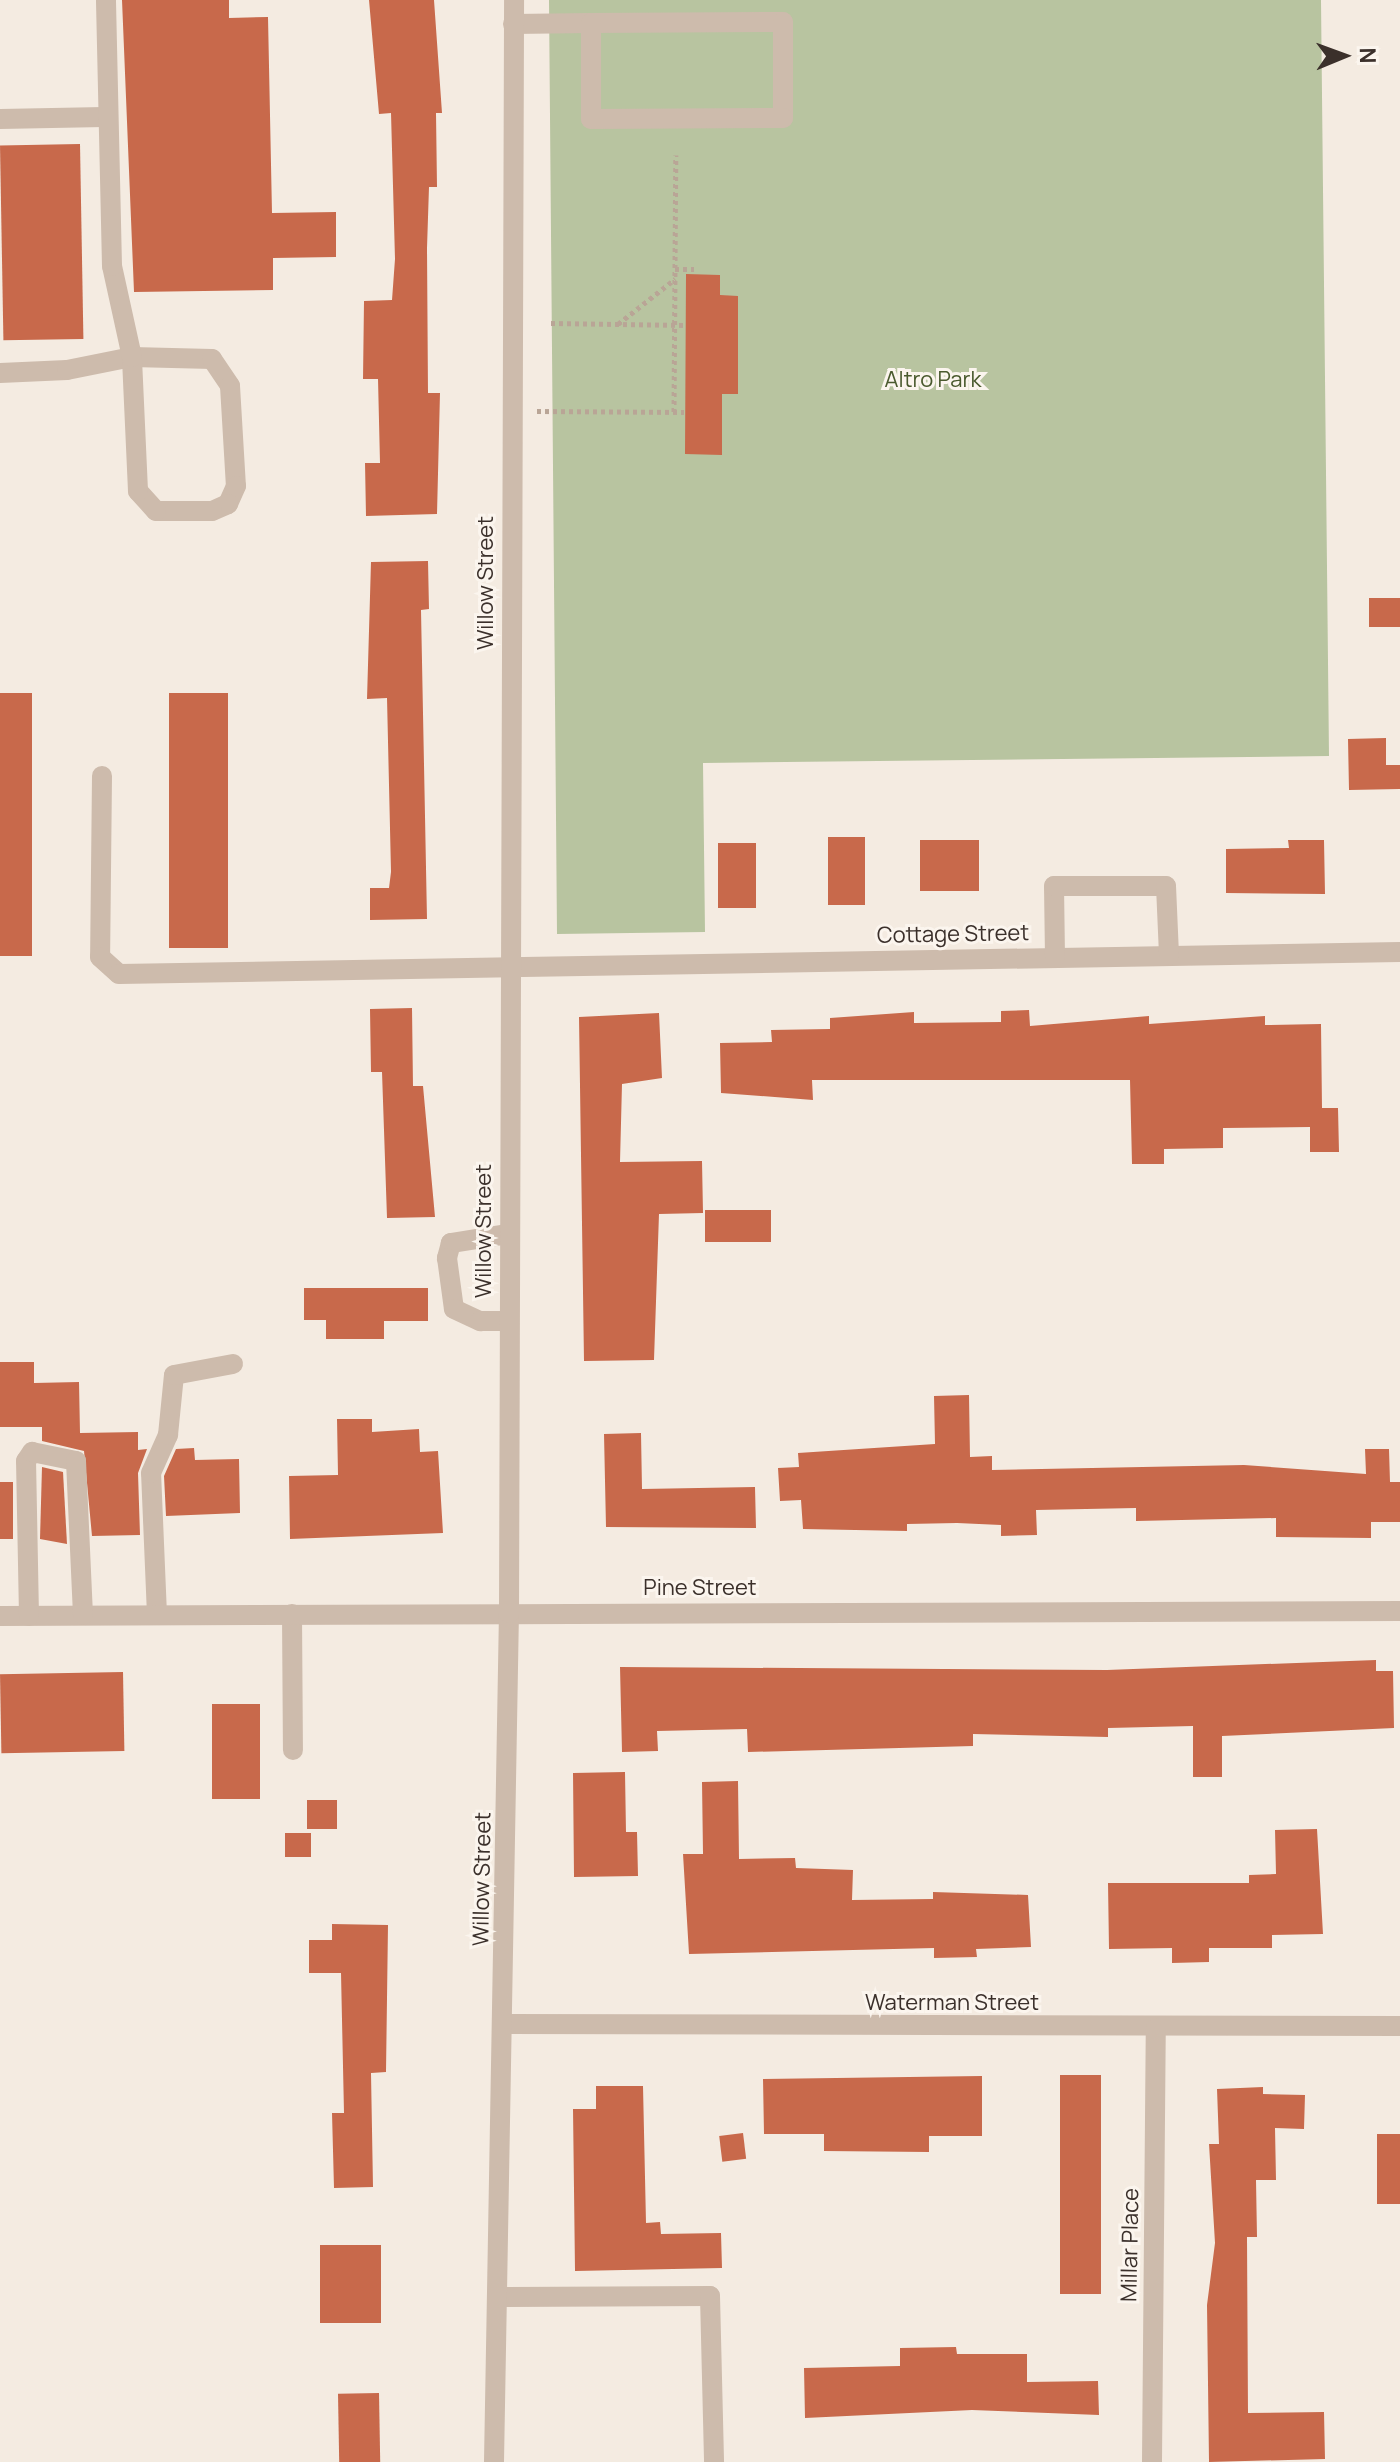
<!DOCTYPE html>
<style>
body{margin:0}
#map{position:relative;width:1400px;height:2462px;overflow:hidden;background:#f4ebe1;font-family:Manrope,sans-serif}
div>[style]{position:absolute}
[style*='--x']{left:calc(var(--x)*1px);top:calc(var(--y)*1px);width:calc(var(--w)*1px);rotate:calc(var(--a)*1deg)}
.green>*{inset:0;background:#b8c4a0}
.building>*{inset:0;background:#c8694b;transform-origin:0 0}
.path>*{height:5px;margin-top:-2.5px;transform-origin:0;background:repeating-linear-gradient(90deg,#b9a596 0 4px,transparent 0 8px)}
.minor>*{height:20px;margin:-10px;padding:0 10px;transform-origin:10px;border-radius:10px;background:#cdbbac}
span{translate:-50% -50%;white-space:nowrap;text-align:center;line-height:1.15;-webkit-text-stroke:6px #fbf5ee;paint-order:stroke}
.park-label{font-size:22px;color:#4a5a2e}
.street-label{font-size:22px;color:#3b302b}
.north{position:absolute;left:1304px;top:16px;width:80px;height:80px;-webkit-text-stroke:6px #fbf5ee;paint-order:stroke;rotate:89deg;font-size:22px;font-weight:700;line-height:32px;text-align:center;color:#3b302b}
.north::after{content:'';display:block;margin:auto;width:28px;height:36px;background:#3b302b;clip-path:polygon(50% 0,100% 100%,50% 72%,0 100%)}
</style>
<div id="map">
<div class="green">
<div style="clip-path:polygon(549px 0,1321px 0,1329px 756px,703px 763px,705px 932px,557px 934px)"></div>
</div>
<div class="building">
<div style="clip-path:polygon(122px 0,229px 0,229px 18px,268px 17px,272px 213px,336px 212px,336px 257px,273px 258px,273px 290px,134px 292px)"></div>
<div style="clip-path:polygon(369px 0,434px 0,442px 113px,436px 113px,437px 187px,429px 187px,427px 248px,428px 393px,440px 393px,437px 514px,366px 516px,365px 463px,380px 463px,378px 379px,363px 379px,364px 301px,392px 300px,395px 259px,391px 113px,379px 114px)"></div>
<div style="left:80px;top:144px;width:195px;height:80px;rotate:89deg"></div>
<div style="clip-path:polygon(686px 274px,720px 275px,720px 295px,738px 296px,738px 394px,722px 394px,722px 455px,685px 454px)"></div>
<div style="clip-path:polygon(428px 561px,429px 609px,421px 610px,427px 919px,370px 920px,370px 888px,389px 888px,391px 872px,387px 698px,367px 699px,371px 562px)"></div>
<div style="left:1400px;top:598px;width:29px;height:31px;rotate:90deg"></div>
<div style="left:0;top:693px;width:32px;height:263px"></div>
<div style="left:169px;top:693px;width:59px;height:255px"></div>
<div style="clip-path:polygon(1386px 738px,1386px 765px,1400px 765px,1400px 789px,1349px 790px,1348px 739px)"></div>
<div style="left:828px;top:837px;width:37px;height:68px"></div>
<div style="left:979px;top:840px;width:51px;height:59px;rotate:90deg"></div>
<div style="clip-path:polygon(1288px 840px,1324px 840px,1325px 894px,1226px 893px,1226px 849px,1289px 848px)"></div>
<div style="left:718px;top:843px;width:38px;height:65px"></div>
<div style="clip-path:polygon(412px 1008px,413px 1086px,423px 1086px,435px 1217px,387px 1218px,382px 1072px,371px 1072px,370px 1009px)"></div>
<div style="clip-path:polygon(1029px 1010px,1030px 1026px,1149px 1016px,1149px 1024px,1265px 1016px,1265px 1025px,1321px 1024px,1322px 1108px,1338px 1108px,1339px 1152px,1310px 1152px,1310px 1127px,1223px 1128px,1223px 1148px,1164px 1149px,1164px 1164px,1132px 1164px,1130px 1080px,812px 1080px,813px 1100px,721px 1093px,720px 1043px,772px 1042px,771px 1030px,830px 1029px,830px 1018px,914px 1012px,914px 1023px,1001px 1022px,1001px 1011px)"></div>
<div style="clip-path:polygon(659px 1013px,662px 1078px,622px 1084px,620px 1162px,702px 1161px,703px 1213px,659px 1214px,654px 1360px,584px 1361px,579px 1017px)"></div>
<div style="left:771px;top:1210px;width:32px;height:66px;rotate:90deg"></div>
<div style="clip-path:polygon(304px 1288px,428px 1288px,428px 1321px,384px 1321px,384px 1339px,326px 1339px,326px 1320px,304px 1320px)"></div>
<div style="clip-path:polygon(0 1362px,34px 1362px,34px 1383px,79px 1382px,80px 1433px,138px 1432px,138px 1450px,147px 1449px,138px 1473px,140px 1535px,92px 1536px,84px 1451px,42px 1441px,42px 1427px,0 1427px)"></div>
<div style="clip-path:polygon(969px 1395px,970px 1457px,992px 1456px,992px 1470px,1244px 1465px,1366px 1474px,1365px 1449px,1389px 1449px,1390px 1482px,1400px 1482px,1400px 1522px,1371px 1522px,1371px 1538px,1276px 1537px,1276px 1518px,1136px 1521px,1136px 1508px,1036px 1510px,1037px 1535px,1001px 1536px,1001px 1525px,957px 1523px,907px 1524px,907px 1531px,803px 1529px,801px 1500px,780px 1501px,778px 1468px,799px 1467px,798px 1453px,935px 1444px,934px 1396px)"></div>
<div style="clip-path:polygon(337px 1419px,372px 1419px,372px 1432px,419px 1429px,420px 1452px,438px 1451px,443px 1533px,290px 1539px,289px 1476px,338px 1475px)"></div>
<div style="clip-path:polygon(641px 1433px,642px 1489px,755px 1487px,756px 1528px,606px 1527px,604px 1434px)"></div>
<div style="clip-path:polygon(194px 1448px,195px 1460px,239px 1459px,240px 1513px,166px 1516px,164px 1476px,176px 1449px)"></div>
<div style="clip-path:polygon(42px 1467px,63px 1472px,67px 1544px,40px 1539px)"></div>
<div style="left:0;top:1482px;width:13px;height:57px"></div>
<div style="clip-path:polygon(1376px 1660px,1376px 1671px,1393px 1671px,1394px 1728px,1222px 1736px,1222px 1777px,1193px 1777px,1193px 1726px,1108px 1728px,1108px 1737px,973px 1734px,973px 1746px,748px 1752px,747px 1729px,657px 1731px,658px 1751px,622px 1752px,620px 1667px,1107px 1670px)"></div>
<div style="left:123px;top:1672px;width:79px;height:123px;rotate:89deg"></div>
<div style="left:212px;top:1704px;width:48px;height:95px"></div>
<div style="clip-path:polygon(625px 1772px,626px 1832px,637px 1832px,638px 1876px,574px 1877px,573px 1773px)"></div>
<div style="clip-path:polygon(738px 1781px,739px 1859px,795px 1858px,796px 1868px,853px 1870px,852px 1900px,933px 1899px,933px 1892px,1028px 1895px,1031px 1947px,976px 1949px,977px 1957px,934px 1958px,934px 1948px,689px 1954px,683px 1854px,703px 1854px,702px 1782px)"></div>
<div style="left:337px;top:1800px;width:29px;height:30px;rotate:90deg"></div>
<div style="clip-path:polygon(1317px 1829px,1323px 1934px,1272px 1935px,1272px 1948px,1209px 1948px,1209px 1962px,1172px 1963px,1172px 1948px,1109px 1949px,1108px 1883px,1249px 1883px,1249px 1875px,1276px 1874px,1275px 1830px)"></div>
<div style="left:285px;top:1833px;width:26px;height:24px"></div>
<div style="clip-path:polygon(332px 1924px,388px 1925px,386px 2072px,371px 2073px,373px 2187px,334px 2188px,332px 2113px,344px 2113px,341px 1973px,309px 1973px,309px 1940px,332px 1940px)"></div>
<div style="left:1060px;top:2075px;width:41px;height:219px"></div>
<div style="clip-path:polygon(982px 2076px,982px 2136px,929px 2136px,929px 2152px,824px 2151px,824px 2134px,764px 2134px,763px 2079px)"></div>
<div style="clip-path:polygon(596px 2086px,643px 2086px,646px 2223px,660px 2222px,661px 2234px,721px 2233px,722px 2268px,575px 2271px,573px 2109px,596px 2109px)"></div>
<div style="clip-path:polygon(1263px 2087px,1263px 2094px,1305px 2095px,1304px 2129px,1275px 2128px,1276px 2180px,1256px 2180px,1257px 2237px,1247px 2237px,1248px 2413px,1324px 2412px,1325px 2459px,1209px 2462px,1207px 2305px,1215px 2243px,1209px 2144px,1219px 2144px,1217px 2089px)"></div>
<div style="left:743px;top:2133px;width:26px;height:24px;rotate:83deg"></div>
<div style="left:1400px;top:2134px;width:70px;height:23px;rotate:90deg"></div>
<div style="left:320px;top:2245px;width:61px;height:78px"></div>
<div style="clip-path:polygon(956px 2347px,957px 2354px,1027px 2354px,1027px 2382px,1098px 2381px,1099px 2415px,972px 2410px,805px 2418px,804px 2368px,900px 2366px,900px 2348px)"></div>
<div style="left:379px;top:2393px;width:69px;height:41px;rotate:89deg"></div>
</div>
<div class="path">
<div style="--x:675;--y:269;--w:19;--a:0"></div>
<div style="--x:551;--y:323;--w:134;--a:0.9"></div>
<div style="--x:618;--y:324;--w:73;--a:-38.3"></div>
<div style="--x:537;--y:411;--w:147;--a:0.4"></div>
<div style="--x:674;--y:412;--w:257;--a:-89.6"></div>
</div>
<div class="minor">
<div style="--x:513;--y:24;--w:78;--a:-0.7"></div>
<div style="--x:591;--y:23;--w:192;--a:-0.3"></div>
<div style="--x:783;--y:22;--w:96;--a:90"></div>
<div style="--x:783;--y:118;--w:192;--a:179.7"></div>
<div style="--x:591;--y:119;--w:96;--a:-90"></div>
<div style="--x:0;--y:119;--w:104;--a:-1.1"></div>
<div style="--x:0;--y:373;--w:67;--a:-2.6"></div>
<div style="--x:67;--y:370;--w:66;--a:-11.3"></div>
<div style="--x:132;--y:357;--w:80;--a:1.4"></div>
<div style="--x:212;--y:359;--w:32;--a:56"></div>
<div style="--x:230;--y:386;--w:100;--a:86.6"></div>
<div style="--x:236;--y:486;--w:20;--a:114"></div>
<div style="--x:228;--y:504;--w:17;--a:156"></div>
<div style="--x:212;--y:511;--w:56;--a:180"></div>
<div style="--x:156;--y:511;--w:27;--a:-132"></div>
<div style="--x:138;--y:491;--w:134;--a:-92.6"></div>
<div style="--x:132;--y:357;--w:93;--a:-102.4"></div>
<div style="--x:112;--y:266;--w:266;--a:-91.3"></div>
<div style="--x:102;--y:776;--w:181;--a:90.6"></div>
<div style="--x:100;--y:957;--w:25;--a:42"></div>
<div style="--x:119;--y:974;--w:1281;--a:-0.98"></div>
<div style="--x:1055;--y:957;--w:71;--a:-90.8"></div>
<div style="--x:1054;--y:886;--w:112;--a:0"></div>
<div style="--x:1166;--y:886;--w:69;--a:87.5"></div>
<div style="--x:508;--y:1234;--w:58;--a:171"></div>
<div style="--x:451;--y:1243;--w:16;--a:105"></div>
<div style="--x:447;--y:1258;--w:51;--a:82.2"></div>
<div style="--x:454;--y:1309;--w:29;--a:25"></div>
<div style="--x:480;--y:1321;--w:28;--a:0"></div>
<div style="--x:292;--y:1614;--w:136;--a:89.6"></div>
<div style="--x:157;--y:1615;--w:142;--a:-92.4"></div>
<div style="--x:151;--y:1473;--w:42;--a:-65.9"></div>
<div style="--x:168;--y:1435;--w:60;--a:-84.3"></div>
<div style="--x:174;--y:1375;--w:60;--a:-10.6"></div>
<div style="--x:0;--y:1616;--w:1400;--a:-0.2"></div>
<div style="--x:29;--y:1616;--w:155;--a:-91.1"></div>
<div style="--x:26;--y:1461;--w:11;--a:-56"></div>
<div style="--x:32;--y:1452;--w:45;--a:11.6"></div>
<div style="--x:76;--y:1461;--w:154;--a:87.4"></div>
<div style="--x:504;--y:2024;--w:896;--a:0.13"></div>
<div style="--x:498;--y:2297;--w:212;--a:-0.3"></div>
<div style="--x:710;--y:2296;--w:166;--a:88.6"></div>
<div style="--x:494;--y:2462;--w:849;--a:-88.99"></div>
<div style="--x:509;--y:1613;--w:1613;--a:-89.82"></div>
<div style="--x:1152;--y:2462;--w:434;--a:-89.5"></div>
</div>
<div class="park-label">
<span style="left:933px;top:380px">Altro Park</span>
</div>
<div class="street-label">
<span style="left:486px;top:583px;rotate:-90deg">Willow Street</span>
<span style="left:953px;top:934px;rotate:-1deg">Cottage Street</span>
<span style="left:484px;top:1231px;rotate:-90deg">Willow Street</span>
<span style="left:700px;top:1588px">Pine Street</span>
<span style="left:482px;top:1879px;rotate:-89deg">Willow Street</span>
<span style="left:952px;top:2003px">Waterman Street</span>
<span style="left:1130px;top:2245px;rotate:-89deg">Millar Place</span>
</div>
<div class="north">N</div>
</div>
